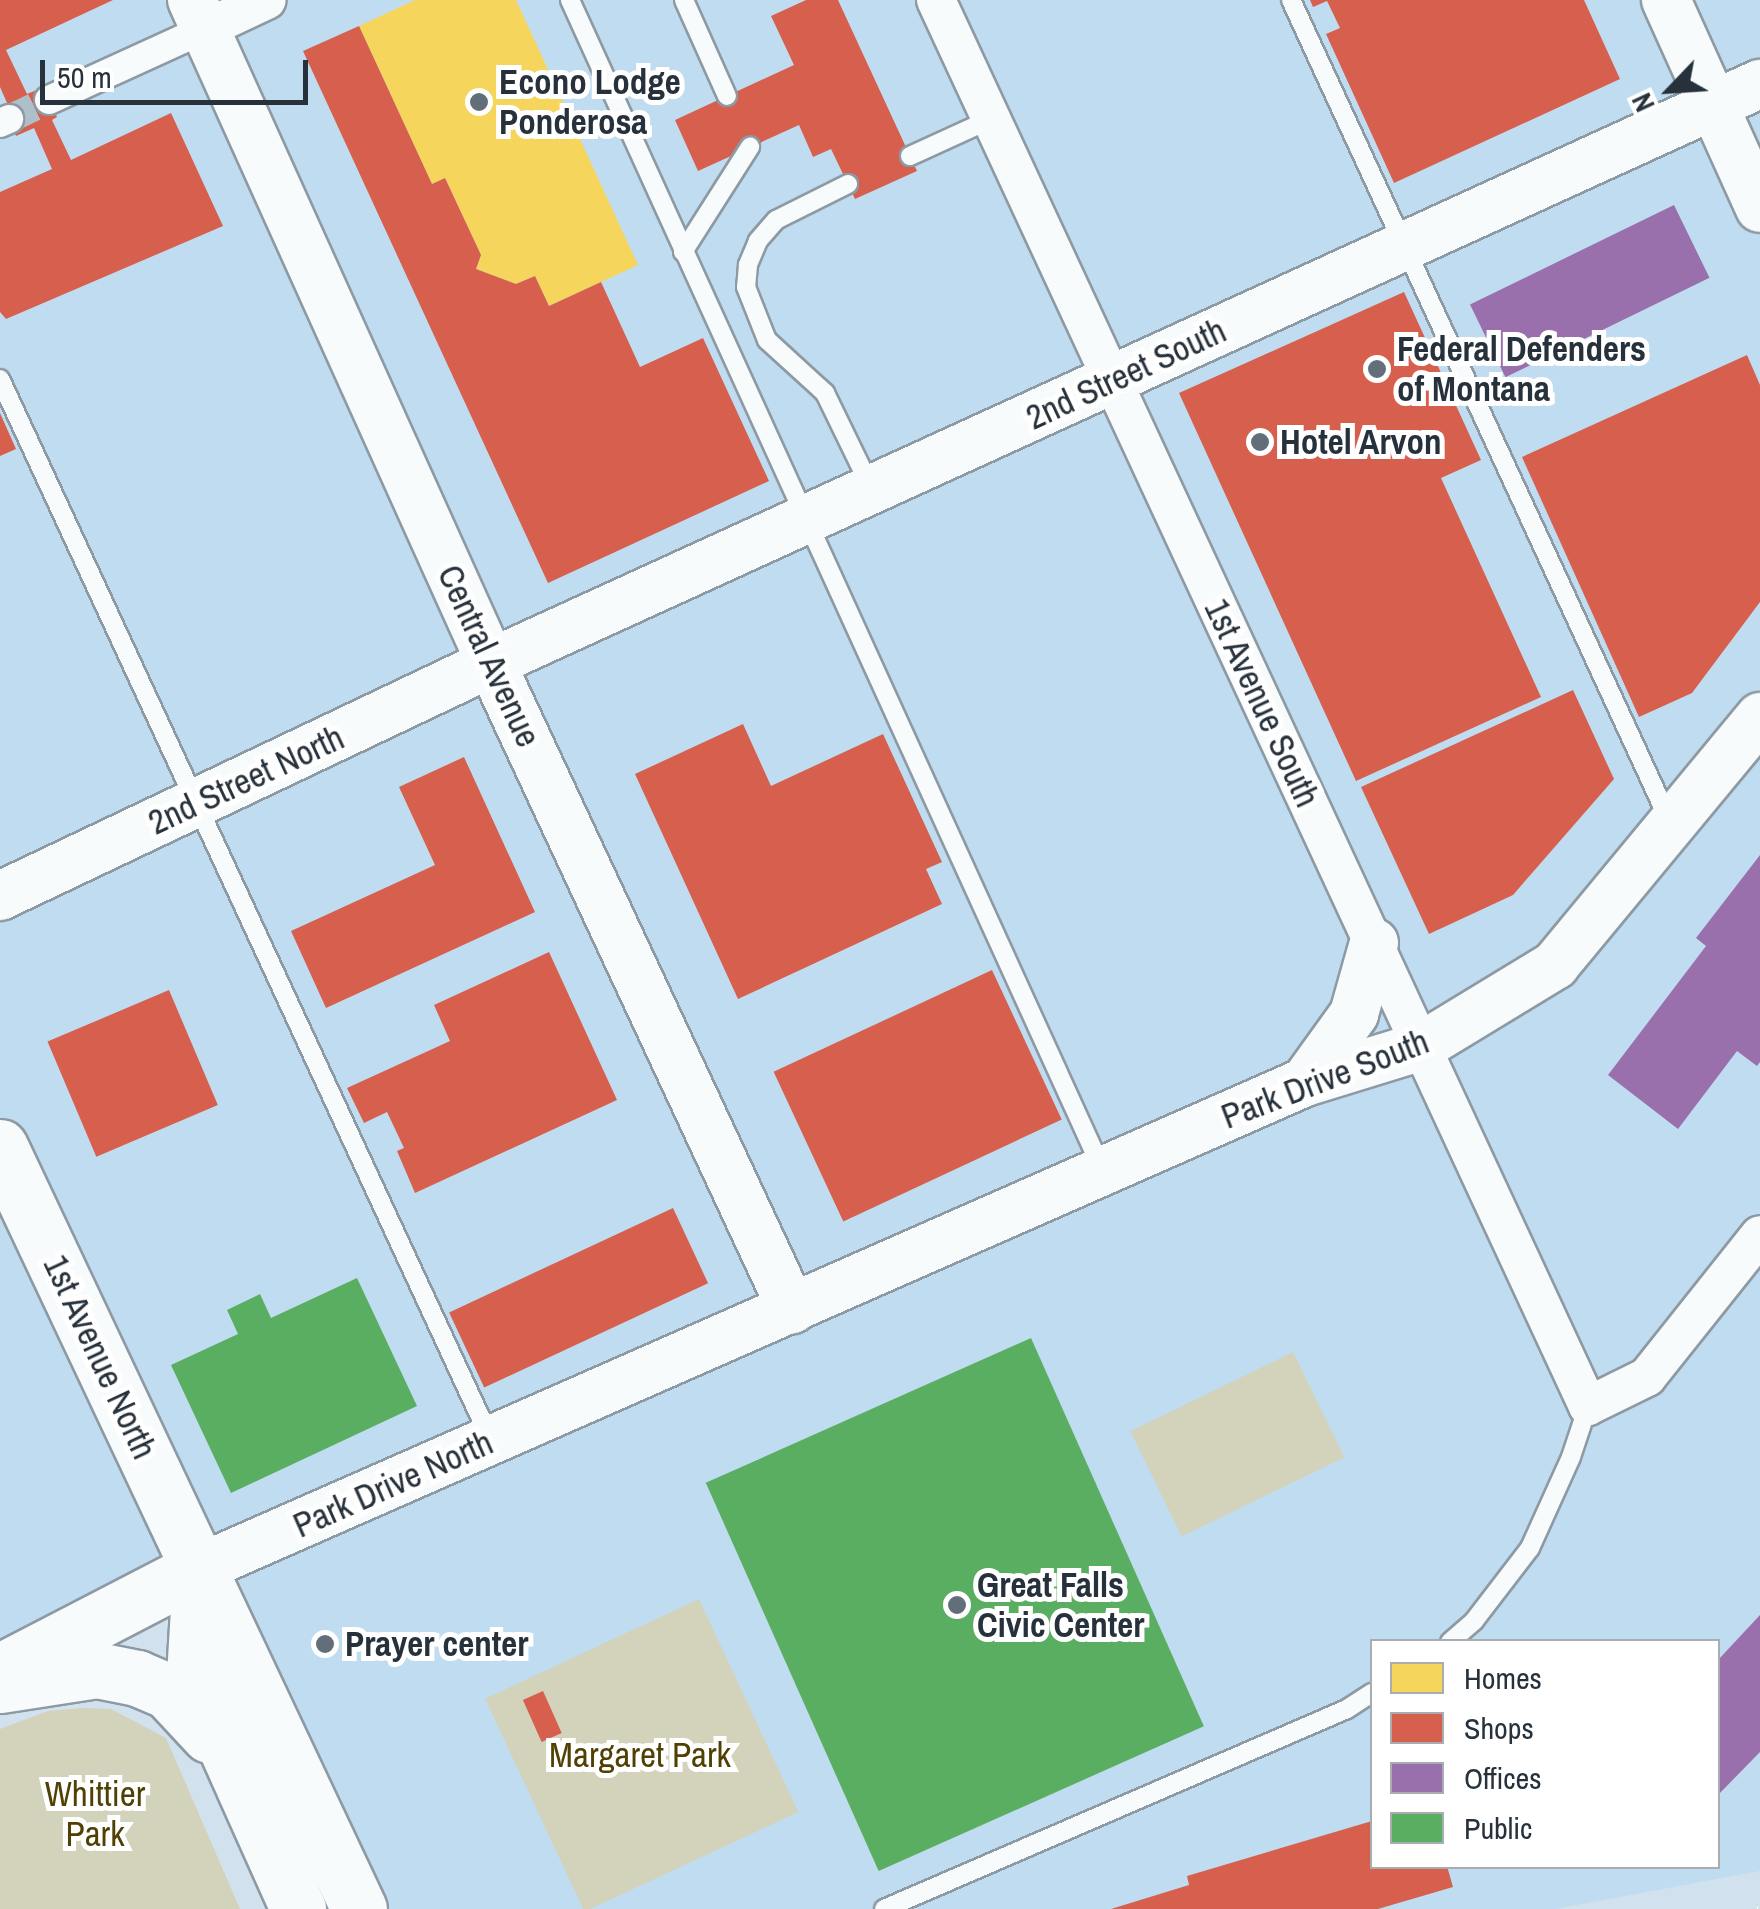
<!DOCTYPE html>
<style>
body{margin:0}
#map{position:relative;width:1760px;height:1909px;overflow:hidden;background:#d1e2ee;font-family:"Archivo Narrow",sans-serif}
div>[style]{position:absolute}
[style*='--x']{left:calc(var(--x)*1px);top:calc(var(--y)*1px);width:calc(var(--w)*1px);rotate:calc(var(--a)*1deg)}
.built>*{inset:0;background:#c0dcf1}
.green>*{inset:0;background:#d3d2bb;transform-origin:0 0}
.homes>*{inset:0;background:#f6d55c}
.shops>*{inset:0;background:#d6604d;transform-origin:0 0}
.offices>*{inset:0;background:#9970ab;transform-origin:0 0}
.public>*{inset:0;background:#5aae61;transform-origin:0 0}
.pedestrian-tunnel>*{height:28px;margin-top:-14px;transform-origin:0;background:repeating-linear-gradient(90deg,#afbfca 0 28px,transparent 0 42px)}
.roads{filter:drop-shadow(2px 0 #8d9aa3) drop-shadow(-2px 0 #8d9aa3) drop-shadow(0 2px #8d9aa3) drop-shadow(0 -2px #8d9aa3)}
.service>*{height:18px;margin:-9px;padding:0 9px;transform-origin:9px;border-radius:9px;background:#f8fbfc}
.pedestrian>*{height:28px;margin:-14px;padding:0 14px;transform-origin:14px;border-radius:14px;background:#f8fbfc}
.minor>*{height:38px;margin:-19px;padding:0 19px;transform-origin:19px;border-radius:19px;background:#f8fbfc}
.tertiary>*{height:48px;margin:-24px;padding:0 24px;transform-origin:24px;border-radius:24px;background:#f8fbfc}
.primary>*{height:55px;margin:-27.5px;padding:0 27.5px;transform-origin:27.5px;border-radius:27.5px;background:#f8fbfc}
.rail>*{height:11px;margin-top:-5.5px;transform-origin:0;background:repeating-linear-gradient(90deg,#fff 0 22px,#d0d5d9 0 44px);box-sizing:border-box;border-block:2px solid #d0d5d9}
.dots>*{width:28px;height:28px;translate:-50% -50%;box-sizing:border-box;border:5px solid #fff;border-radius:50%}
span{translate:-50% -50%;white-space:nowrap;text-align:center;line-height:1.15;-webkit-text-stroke:10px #fff;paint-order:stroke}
.poi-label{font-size:35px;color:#26313b;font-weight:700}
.left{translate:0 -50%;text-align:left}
.street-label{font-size:35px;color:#26313b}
.park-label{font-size:35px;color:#504004}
.legend{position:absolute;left:1370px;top:1639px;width:350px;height:230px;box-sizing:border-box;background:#fff;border:2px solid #a8adb1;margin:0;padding:12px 18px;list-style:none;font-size:30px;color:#26313b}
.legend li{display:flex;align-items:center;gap:20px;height:50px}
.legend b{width:50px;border:2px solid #a8adb1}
.north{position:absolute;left:1620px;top:40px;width:100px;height:100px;-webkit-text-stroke:8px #fff;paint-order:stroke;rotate:245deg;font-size:28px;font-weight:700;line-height:40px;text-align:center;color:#26313b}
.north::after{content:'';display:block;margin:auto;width:35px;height:45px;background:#26313b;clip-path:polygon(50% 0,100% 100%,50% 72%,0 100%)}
.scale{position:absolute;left:40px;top:60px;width:268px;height:45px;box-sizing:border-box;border:5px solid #26313b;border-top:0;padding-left:12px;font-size:30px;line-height:35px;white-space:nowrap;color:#26313b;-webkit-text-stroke:8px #fff;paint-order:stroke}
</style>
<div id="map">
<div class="built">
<div style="clip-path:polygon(evenodd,0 0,1760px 0,1760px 1871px,1555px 1909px,360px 1909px,200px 1568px,0 1672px,0 0,1372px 1642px,1718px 1642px,1718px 1866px,1372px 1866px,1372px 1642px)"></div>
</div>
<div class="green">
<div style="left:1293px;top:1352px;width:117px;height:181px;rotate:64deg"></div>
<div style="left:699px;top:1599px;width:235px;height:236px;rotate:65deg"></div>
<div style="clip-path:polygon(83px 1708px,111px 1709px,166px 1738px,240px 1909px,0 1909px,0 1729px,48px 1711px)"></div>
</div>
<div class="homes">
<div style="clip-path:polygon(415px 0,516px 0,638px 265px,549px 306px,535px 276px,516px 284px,476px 269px,481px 255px,445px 178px,432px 184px,359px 26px)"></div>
</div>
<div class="shops">
<div style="clip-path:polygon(0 0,113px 0,6px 50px,27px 94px,44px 87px,57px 117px,52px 120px,71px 160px,171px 113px,223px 226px,6px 319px,0 312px,0 192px,52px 169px,34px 128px,16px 136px,2px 105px,7px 103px,0 87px)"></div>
<div style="clip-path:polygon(806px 0,838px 0,917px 171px,855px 199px,831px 149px,813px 157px,799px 125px,698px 171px,675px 120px,794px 65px,771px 16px)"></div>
<div style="clip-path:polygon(1310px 0,1584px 0,1620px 79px,1394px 183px,1326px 34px,1340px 28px,1327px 1px,1313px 7px)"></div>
<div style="clip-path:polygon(359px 26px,432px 184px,445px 178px,481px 255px,476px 269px,516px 284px,535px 276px,549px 306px,601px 282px,640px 367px,703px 338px,769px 481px,548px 583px,303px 51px)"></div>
<div style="clip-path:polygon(1404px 292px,1481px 460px,1441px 478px,1541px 697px,1356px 781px,1179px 393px)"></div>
<div style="clip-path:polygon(1747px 355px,1760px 385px,1760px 602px,1692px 693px,1639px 717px,1522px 457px)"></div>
<div style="clip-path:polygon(0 413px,16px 449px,0 456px)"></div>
<div style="clip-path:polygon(1573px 690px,1614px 779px,1513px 895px,1429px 934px,1361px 787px)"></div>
<div style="clip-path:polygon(743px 724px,771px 786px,883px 734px,942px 862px,926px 869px,942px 904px,738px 999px,635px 774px)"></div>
<div style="clip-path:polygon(464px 757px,535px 912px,326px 1008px,291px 931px,435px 865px,399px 787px)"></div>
<div style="clip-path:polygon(549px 952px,617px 1100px,415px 1193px,397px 1151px,404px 1148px,387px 1112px,364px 1123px,347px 1088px,450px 1041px,434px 1005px)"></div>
<div style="left:992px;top:970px;width:165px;height:241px;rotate:65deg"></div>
<div style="left:169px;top:990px;width:125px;height:132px;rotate:67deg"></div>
<div style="left:673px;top:1208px;width:83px;height:247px;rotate:65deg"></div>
<div style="left:543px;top:1691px;width:46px;height:22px;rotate:66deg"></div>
<div style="clip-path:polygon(1372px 1821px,1372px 1866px,1447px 1866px,1453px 1887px,1378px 1909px,1111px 1909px,1189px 1885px,1187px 1876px)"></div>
</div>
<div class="offices">
<div style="left:1674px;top:205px;width:81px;height:227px;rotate:64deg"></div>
<div style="clip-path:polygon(1760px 855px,1760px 1062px,1757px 1066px,1737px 1051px,1678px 1129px,1608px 1075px,1706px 946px,1696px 938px)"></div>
<div style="clip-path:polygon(1760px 1615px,1760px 1752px,1718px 1795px,1718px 1660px)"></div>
</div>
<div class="public">
<div style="clip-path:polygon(357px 1278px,417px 1406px,231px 1493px,171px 1365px,238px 1334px,227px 1310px,260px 1294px,271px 1318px)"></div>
<div style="left:1031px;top:1338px;width:425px;height:356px;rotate:66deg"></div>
</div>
<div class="pedestrian-tunnel">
<div style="--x:9;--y:119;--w:44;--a:-25.4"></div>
</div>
<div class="roads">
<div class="service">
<div style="--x:570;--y:0;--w:1287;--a:65.53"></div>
<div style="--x:684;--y:0;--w:105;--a:65.9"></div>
<div style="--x:1291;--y:0;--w:905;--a:65.25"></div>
<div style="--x:910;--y:156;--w:89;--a:-24.6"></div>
<div style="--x:848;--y:184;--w:80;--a:153.4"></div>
<div style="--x:776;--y:220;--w:28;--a:131"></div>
<div style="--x:758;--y:241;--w:26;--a:113"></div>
<div style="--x:748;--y:265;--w:22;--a:95"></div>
<div style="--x:746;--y:287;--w:57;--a:68.4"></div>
<div style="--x:767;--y:340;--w:79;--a:42.4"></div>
<div style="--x:825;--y:393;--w:108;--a:64.1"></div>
<div style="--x:683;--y:252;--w:125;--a:-57.5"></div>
<div style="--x:0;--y:379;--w:1169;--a:65.17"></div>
<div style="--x:1450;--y:1642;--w:32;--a:-41"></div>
<div style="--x:1474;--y:1621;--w:92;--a:-52.5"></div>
<div style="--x:1530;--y:1548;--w:100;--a:-65.7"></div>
<div style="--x:1571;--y:1457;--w:54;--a:-71.6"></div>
<div style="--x:884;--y:1909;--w:504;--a:-23.36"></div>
<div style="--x:1347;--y:1709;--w:30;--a:-33"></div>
</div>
<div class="pedestrian">
<div style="--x:49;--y:100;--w:171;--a:-24.5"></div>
<div style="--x:0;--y:123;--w:10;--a:-24"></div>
</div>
<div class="minor">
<div style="--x:936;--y:0;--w:1550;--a:65.12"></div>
<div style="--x:1588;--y:1406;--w:66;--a:-26.2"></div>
<div style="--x:1647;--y:1377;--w:181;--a:-51.5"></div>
<div style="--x:205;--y:29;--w:68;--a:-25.1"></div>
</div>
<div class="tertiary">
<div style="--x:192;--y:0;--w:727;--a:65.73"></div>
<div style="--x:491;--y:663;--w:713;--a:65.02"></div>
<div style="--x:1666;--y:0;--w:228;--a:65.7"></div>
<div style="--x:0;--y:896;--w:543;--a:-25.39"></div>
<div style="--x:491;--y:663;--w:1395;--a:-24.53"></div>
<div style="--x:1305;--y:1082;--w:84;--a:-54.2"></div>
<div style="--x:1354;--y:1014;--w:74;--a:-74.3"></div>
<div style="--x:200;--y:1568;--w:1207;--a:-23.74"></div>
<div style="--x:1305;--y:1082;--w:122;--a:-17.1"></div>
<div style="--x:1422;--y:1046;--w:156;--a:-31.3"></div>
<div style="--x:1555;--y:965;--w:322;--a:-50.4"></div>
</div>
<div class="primary">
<div style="--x:0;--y:1147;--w:842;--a:64.77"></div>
<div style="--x:200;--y:1575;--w:101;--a:93.4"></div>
<div style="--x:194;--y:1676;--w:255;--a:65.9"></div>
<div style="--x:3;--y:1670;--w:222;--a:-27.4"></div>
<div style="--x:0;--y:1685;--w:98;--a:-8.8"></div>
<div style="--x:97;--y:1670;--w:41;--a:11.3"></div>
<div style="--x:137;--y:1678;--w:34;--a:23"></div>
<div style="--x:168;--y:1691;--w:60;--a:47"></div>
</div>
</div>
<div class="rail">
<div style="--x:1757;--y:1909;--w:1;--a:0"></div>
</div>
<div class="dots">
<div style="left:479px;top:102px;background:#626f7a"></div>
<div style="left:1377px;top:369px;background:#626f7a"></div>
<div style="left:1260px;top:442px;background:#626f7a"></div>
<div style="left:957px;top:1605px;background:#626f7a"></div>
<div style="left:325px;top:1644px;background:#626f7a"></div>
</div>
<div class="poi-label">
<span class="left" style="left:499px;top:102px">Econo Lodge<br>Ponderosa</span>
<span class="left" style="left:1397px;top:369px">Federal Defenders<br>of Montana</span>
<span class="left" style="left:1280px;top:442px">Hotel Arvon</span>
<span class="left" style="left:977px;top:1605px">Great Falls<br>Civic Center</span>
<span class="left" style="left:345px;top:1644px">Prayer center</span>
</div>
<div class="street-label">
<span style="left:1126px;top:374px;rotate:-25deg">2nd Street South</span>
<span style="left:489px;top:656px;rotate:65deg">Central Avenue</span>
<span style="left:1262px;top:703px;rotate:65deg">1st Avenue South</span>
<span style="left:246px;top:780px;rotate:-25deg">2nd Street North</span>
<span style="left:1325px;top:1079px;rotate:-21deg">Park Drive South</span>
<span style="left:100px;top:1357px;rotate:65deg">1st Avenue North</span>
<span style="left:393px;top:1484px;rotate:-24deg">Park Drive North</span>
</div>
<div class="park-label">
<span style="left:640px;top:1755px">Margaret Park</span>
<span style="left:95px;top:1814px">Whittier<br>Park</span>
</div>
<ul class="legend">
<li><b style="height:28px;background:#f6d55c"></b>Homes</li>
<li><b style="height:28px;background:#d6604d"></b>Shops</li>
<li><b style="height:28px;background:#9970ab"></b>Offices</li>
<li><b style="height:28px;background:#5aae61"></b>Public</li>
</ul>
<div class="north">N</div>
<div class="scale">50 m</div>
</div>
